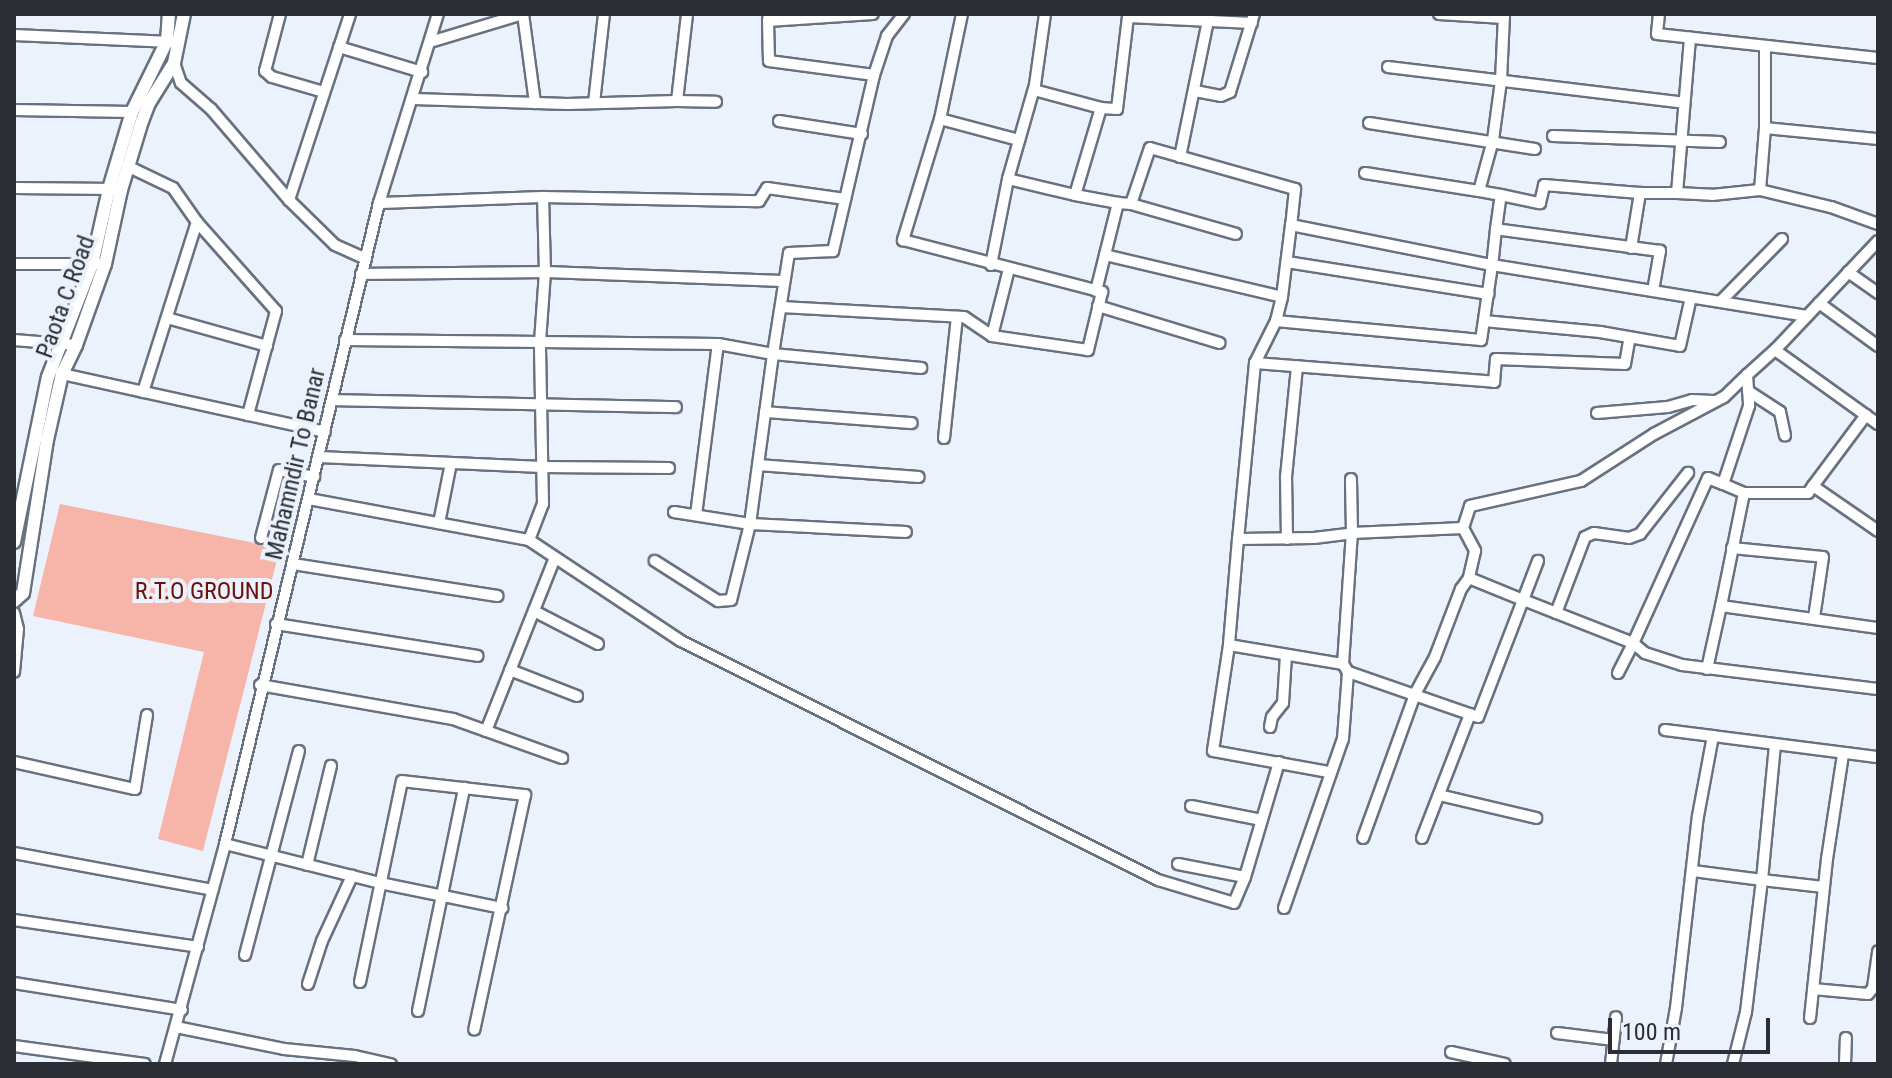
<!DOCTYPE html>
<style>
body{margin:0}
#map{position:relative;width:1892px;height:1078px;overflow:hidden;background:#ebf2fc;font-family:"Roboto Condensed",sans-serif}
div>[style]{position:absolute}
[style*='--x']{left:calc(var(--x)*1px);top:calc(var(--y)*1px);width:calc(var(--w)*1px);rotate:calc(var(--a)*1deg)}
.green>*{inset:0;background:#f7b5aa}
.roads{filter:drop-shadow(2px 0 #677280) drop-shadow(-2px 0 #677280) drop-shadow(0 2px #677280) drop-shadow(0 -2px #677280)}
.minor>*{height:10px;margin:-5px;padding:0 5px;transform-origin:5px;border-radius:5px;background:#fff}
.tertiary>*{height:12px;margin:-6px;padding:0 6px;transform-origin:6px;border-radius:6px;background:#fff}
span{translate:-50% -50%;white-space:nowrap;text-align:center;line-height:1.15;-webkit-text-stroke:8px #ebf2fc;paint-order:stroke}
.street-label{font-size:24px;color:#2b2f35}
.park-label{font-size:24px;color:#6c100a}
.frame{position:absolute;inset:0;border:16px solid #2b2f35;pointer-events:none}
.scale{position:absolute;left:1608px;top:1018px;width:162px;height:36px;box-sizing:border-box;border:4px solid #2b2f35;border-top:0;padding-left:10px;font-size:24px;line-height:28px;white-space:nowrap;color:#2b2f35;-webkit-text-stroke:6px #ebf2fc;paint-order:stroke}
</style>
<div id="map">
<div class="green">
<div style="clip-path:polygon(60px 504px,280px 548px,203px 851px,158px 839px,204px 652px,33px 616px)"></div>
</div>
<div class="roads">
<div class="minor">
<div style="--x:280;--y:14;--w:59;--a:104.7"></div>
<div style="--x:265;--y:71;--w:9;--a:41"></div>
<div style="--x:272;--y:77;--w:54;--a:16.1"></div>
<div style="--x:523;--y:14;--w:90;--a:82.3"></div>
<div style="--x:769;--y:14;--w:7;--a:98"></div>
<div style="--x:768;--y:21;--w:105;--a:-3.8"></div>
<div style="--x:904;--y:14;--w:28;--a:128"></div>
<div style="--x:887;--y:36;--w:41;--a:108.4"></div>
<div style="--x:874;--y:75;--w:181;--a:103.1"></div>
<div style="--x:833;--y:251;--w:44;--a:177.4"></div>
<div style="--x:789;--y:253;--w:102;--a:99"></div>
<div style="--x:773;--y:354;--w:149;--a:5.4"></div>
<div style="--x:962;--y:14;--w:107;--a:101.8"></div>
<div style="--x:940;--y:119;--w:127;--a:107"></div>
<div style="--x:903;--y:240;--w:206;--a:14.6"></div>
<div style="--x:1102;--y:292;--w:60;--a:103.6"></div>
<div style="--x:1088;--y:350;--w:97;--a:-171.7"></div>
<div style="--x:1439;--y:14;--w:65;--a:3.5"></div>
<div style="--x:1659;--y:14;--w:20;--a:96"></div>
<div style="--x:1657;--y:34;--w:222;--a:6.2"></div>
<div style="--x:768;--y:21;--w:40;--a:88.6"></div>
<div style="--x:769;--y:61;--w:106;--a:7.6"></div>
<div style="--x:14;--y:35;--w:158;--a:2.5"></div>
<div style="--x:430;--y:42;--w:97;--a:-16.8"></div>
<div style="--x:1765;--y:46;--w:82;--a:90"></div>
<div style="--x:1765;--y:128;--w:114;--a:5.6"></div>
<div style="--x:339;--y:47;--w:87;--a:16.8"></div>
<div style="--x:174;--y:63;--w:21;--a:71"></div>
<div style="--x:181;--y:83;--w:40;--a:41"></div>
<div style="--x:211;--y:109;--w:120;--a:49.4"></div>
<div style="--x:289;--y:200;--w:64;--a:44.4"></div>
<div style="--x:335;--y:245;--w:34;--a:24"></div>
<div style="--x:1388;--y:67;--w:298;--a:6.9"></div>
<div style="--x:1034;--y:90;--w:69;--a:15"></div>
<div style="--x:1195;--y:91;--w:26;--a:11"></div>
<div style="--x:1221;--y:96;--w:10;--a:-24"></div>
<div style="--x:1230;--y:92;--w:82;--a:-72.9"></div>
<div style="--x:414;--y:99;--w:153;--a:1.9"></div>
<div style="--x:567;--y:104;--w:110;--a:-1.6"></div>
<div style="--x:677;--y:101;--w:88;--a:-83.4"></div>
<div style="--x:677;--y:101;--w:39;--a:1"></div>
<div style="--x:594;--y:103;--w:90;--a:-83.6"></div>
<div style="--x:14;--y:110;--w:118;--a:1"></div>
<div style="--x:940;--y:119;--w:82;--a:14.9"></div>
<div style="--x:779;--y:121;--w:84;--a:8.9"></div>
<div style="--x:1369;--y:123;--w:168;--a:8.9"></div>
<div style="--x:1765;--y:128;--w:62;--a:94.6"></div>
<div style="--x:1760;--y:190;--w:73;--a:13.5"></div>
<div style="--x:1831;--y:207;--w:50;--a:19.9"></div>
<div style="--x:1553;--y:136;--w:167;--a:2.1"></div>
<div style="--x:1180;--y:157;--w:144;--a:-78.4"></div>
<div style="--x:127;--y:166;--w:51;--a:25.6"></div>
<div style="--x:173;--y:188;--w:42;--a:54.8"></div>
<div style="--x:197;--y:222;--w:119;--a:48.4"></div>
<div style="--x:276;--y:311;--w:108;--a:105.1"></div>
<div style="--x:1365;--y:173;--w:115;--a:9"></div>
<div style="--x:1008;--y:179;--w:98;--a:-74"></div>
<div style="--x:1035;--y:85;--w:72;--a:-82"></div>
<div style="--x:14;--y:188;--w:102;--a:0.6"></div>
<div style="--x:1677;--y:193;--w:35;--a:3"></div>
<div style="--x:1712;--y:195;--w:48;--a:-5.9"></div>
<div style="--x:1075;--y:195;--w:44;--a:10.5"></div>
<div style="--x:1501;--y:195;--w:40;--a:12"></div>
<div style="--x:1540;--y:203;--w:18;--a:-77"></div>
<div style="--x:1544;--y:185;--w:96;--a:4.8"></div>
<div style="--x:543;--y:197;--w:216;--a:1.1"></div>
<div style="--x:759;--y:201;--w:15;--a:-58"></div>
<div style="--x:767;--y:188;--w:79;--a:8"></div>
<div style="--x:289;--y:200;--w:196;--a:-71.8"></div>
<div style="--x:1131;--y:204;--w:109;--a:15.9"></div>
<div style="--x:1496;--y:229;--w:34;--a:-82"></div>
<div style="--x:1501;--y:195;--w:22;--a:-170"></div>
<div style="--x:1479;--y:191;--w:53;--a:-74.6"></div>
<div style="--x:1493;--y:140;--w:60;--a:-82.3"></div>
<div style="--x:1501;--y:81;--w:67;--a:-87.4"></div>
<div style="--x:1631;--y:248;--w:56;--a:-80.7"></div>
<div style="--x:1640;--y:193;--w:37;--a:0"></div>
<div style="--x:1677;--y:193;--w:156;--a:-85.2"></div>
<div style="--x:1105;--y:255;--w:182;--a:13.3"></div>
<div style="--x:1282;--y:297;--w:73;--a:-82.9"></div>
<div style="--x:1287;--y:262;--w:204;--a:9"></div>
<div style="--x:14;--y:264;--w:85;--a:0"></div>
<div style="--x:991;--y:265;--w:88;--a:-78.8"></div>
<div style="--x:1008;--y:179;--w:69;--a:13.4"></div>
<div style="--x:1075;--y:195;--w:91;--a:-73.4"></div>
<div style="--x:1101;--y:108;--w:16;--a:4"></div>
<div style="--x:1117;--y:109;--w:93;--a:-83.2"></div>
<div style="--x:1128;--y:17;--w:124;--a:2.8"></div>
<div style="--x:1848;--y:272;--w:37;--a:35"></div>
<div style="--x:361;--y:274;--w:184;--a:-0.6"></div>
<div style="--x:545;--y:272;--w:75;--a:-91.5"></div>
<div style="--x:543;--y:197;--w:164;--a:177.9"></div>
<div style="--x:1096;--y:291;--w:91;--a:-76"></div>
<div style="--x:1118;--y:203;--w:13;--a:4"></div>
<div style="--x:1131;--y:204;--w:59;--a:-71.3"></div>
<div style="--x:1150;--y:148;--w:151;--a:15.8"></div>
<div style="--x:1295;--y:189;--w:36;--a:96"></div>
<div style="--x:1291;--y:225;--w:205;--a:11.3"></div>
<div style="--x:1492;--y:265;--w:76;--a:98.3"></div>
<div style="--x:1481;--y:340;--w:206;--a:-174.7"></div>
<div style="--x:1653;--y:291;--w:41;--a:-80.1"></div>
<div style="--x:1660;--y:251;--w:165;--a:-172.4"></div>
<div style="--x:1496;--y:229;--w:36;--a:96"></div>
<div style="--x:1492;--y:265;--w:319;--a:9.2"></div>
<div style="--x:1282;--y:297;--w:25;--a:104"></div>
<div style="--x:1276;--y:321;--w:47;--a:116.6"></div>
<div style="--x:1255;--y:363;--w:177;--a:95.5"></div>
<div style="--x:1238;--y:539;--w:76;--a:-0.8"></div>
<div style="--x:1314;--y:538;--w:38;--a:-7"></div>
<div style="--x:1352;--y:533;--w:54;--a:-91.1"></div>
<div style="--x:1721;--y:301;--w:87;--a:-45.5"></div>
<div style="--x:1819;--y:303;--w:73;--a:36.1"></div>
<div style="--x:1098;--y:306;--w:127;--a:16.9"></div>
<div style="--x:781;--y:307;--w:183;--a:3.1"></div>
<div style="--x:964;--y:317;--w:34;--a:34"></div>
<div style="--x:992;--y:336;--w:69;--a:-75.8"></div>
<div style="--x:167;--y:318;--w:104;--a:15.6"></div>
<div style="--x:1484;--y:321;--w:117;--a:5.4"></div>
<div style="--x:1600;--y:332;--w:81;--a:9.9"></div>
<div style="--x:1680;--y:346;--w:50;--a:-77.3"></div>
<div style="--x:14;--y:340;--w:62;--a:4.6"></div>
<div style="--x:345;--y:340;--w:373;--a:0.6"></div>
<div style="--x:718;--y:344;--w:56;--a:10.3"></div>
<div style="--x:773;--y:354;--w:172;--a:97.7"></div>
<div style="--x:750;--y:524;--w:78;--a:104"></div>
<div style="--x:731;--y:600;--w:13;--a:176"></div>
<div style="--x:718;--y:601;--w:75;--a:-147.6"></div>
<div style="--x:1775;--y:350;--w:127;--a:35.7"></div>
<div style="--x:1255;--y:363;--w:240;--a:4.5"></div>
<div style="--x:1494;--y:382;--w:23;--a:-85"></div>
<div style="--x:1496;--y:359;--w:129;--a:2.2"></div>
<div style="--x:1625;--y:364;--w:27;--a:-80"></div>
<div style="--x:62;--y:374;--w:269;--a:12.4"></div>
<div style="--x:1747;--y:375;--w:31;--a:86"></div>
<div style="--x:1749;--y:406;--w:82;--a:108.4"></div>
<div style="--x:1723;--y:484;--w:16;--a:-158"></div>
<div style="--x:1708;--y:478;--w:181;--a:114.4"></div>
<div style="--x:1633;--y:643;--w:118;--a:-158.6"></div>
<div style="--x:1523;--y:600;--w:125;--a:111"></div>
<div style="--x:1478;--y:717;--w:138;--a:-160.9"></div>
<div style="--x:1348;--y:672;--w:9;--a:-122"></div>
<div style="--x:1343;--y:664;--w:131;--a:-86.1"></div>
<div style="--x:1352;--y:533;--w:111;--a:-2.6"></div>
<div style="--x:1463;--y:528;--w:23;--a:-72"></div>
<div style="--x:1470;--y:506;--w:114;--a:-12.7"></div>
<div style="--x:1581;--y:481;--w:87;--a:-32.8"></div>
<div style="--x:1654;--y:434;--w:79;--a:-27.9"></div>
<div style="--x:1724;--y:397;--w:32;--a:-44"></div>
<div style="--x:1747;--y:375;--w:38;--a:-42"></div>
<div style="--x:1775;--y:350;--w:150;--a:-46.6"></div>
<div style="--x:1748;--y:391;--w:38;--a:33"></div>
<div style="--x:1780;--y:412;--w:24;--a:78"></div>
<div style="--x:143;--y:392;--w:178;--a:-72.4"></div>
<div style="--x:333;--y:400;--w:343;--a:1.2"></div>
<div style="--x:765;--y:412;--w:147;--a:4.3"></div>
<div style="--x:1597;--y:413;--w:71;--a:-4.8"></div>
<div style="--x:1668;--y:407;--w:25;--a:-16"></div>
<div style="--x:1692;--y:400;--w:21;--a:3"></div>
<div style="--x:1866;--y:415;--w:89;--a:126.7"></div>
<div style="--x:1813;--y:486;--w:79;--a:34.7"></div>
<div style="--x:944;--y:438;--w:122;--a:-83.9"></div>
<div style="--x:319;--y:457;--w:223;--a:2.6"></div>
<div style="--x:542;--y:467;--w:127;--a:0.5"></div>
<div style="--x:758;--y:465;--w:161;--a:4.3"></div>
<div style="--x:1723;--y:484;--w:23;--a:23"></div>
<div style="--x:1744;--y:493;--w:64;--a:0"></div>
<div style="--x:1808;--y:493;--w:9;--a:-54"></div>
<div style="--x:309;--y:499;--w:224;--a:10.6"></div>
<div style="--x:529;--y:540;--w:39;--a:-69"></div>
<div style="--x:543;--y:504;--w:162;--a:-91.1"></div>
<div style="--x:540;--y:342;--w:70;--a:-85.9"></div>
<div style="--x:545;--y:272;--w:239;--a:2.2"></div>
<div style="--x:674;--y:512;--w:77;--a:9"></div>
<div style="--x:750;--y:524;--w:156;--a:2.9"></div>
<div style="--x:696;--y:515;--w:172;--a:-82.7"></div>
<div style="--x:439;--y:523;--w:61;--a:-78.7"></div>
<div style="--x:1463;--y:528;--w:26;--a:62"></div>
<div style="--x:1475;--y:551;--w:28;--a:103"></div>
<div style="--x:1469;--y:578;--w:58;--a:22.2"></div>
<div style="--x:1523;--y:600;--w:42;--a:-69"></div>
<div style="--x:261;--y:538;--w:70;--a:-75.2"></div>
<div style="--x:279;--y:470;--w:36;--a:11"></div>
<div style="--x:1238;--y:539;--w:106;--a:94.9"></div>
<div style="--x:1229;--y:645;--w:107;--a:98.6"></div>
<div style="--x:1213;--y:751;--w:118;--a:10.3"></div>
<div style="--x:1287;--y:539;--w:62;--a:-90.9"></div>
<div style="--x:1286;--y:477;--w:111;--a:-84.3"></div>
<div style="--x:529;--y:540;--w:182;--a:33.6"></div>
<div style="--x:681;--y:641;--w:534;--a:26.61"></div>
<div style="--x:1158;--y:880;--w:79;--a:16.8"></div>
<div style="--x:1234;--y:903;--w:28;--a:-67"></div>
<div style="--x:1732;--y:548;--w:91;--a:5.6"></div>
<div style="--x:1823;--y:557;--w:62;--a:98.4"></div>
<div style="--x:293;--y:564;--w:207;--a:8.9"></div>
<div style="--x:1721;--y:606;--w:115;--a:-78.5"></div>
<div style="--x:534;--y:611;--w:72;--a:27.3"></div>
<div style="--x:14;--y:613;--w:16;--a:76"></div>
<div style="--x:18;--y:629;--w:43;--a:95.3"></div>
<div style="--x:1556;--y:613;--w:81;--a:-69.1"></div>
<div style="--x:1585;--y:537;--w:10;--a:-24"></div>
<div style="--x:1594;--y:533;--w:35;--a:8"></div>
<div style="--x:1629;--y:538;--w:12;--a:-20"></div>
<div style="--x:1640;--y:534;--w:78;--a:-51.8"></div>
<div style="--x:276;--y:624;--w:204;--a:9"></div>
<div style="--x:1229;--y:645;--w:116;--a:9.5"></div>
<div style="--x:1707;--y:669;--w:65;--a:-77.5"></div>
<div style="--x:1721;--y:606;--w:159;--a:8"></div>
<div style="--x:510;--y:670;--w:72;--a:21.2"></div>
<div style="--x:1618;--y:673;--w:34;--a:-63"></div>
<div style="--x:1633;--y:643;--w:16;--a:40"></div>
<div style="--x:1645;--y:653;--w:39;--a:18"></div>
<div style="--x:1682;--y:665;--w:197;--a:7"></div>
<div style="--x:260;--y:685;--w:196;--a:10"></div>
<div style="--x:453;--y:719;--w:116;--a:19.7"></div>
<div style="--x:1270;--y:727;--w:10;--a:-79"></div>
<div style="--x:1272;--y:717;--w:18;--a:-52"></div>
<div style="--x:1283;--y:703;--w:48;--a:-86.4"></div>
<div style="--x:1665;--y:730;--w:48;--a:7.1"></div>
<div style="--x:486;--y:731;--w:186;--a:-68.3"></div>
<div style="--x:14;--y:762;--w:124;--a:12.6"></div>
<div style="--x:135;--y:789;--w:75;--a:-80.8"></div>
<div style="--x:1439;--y:795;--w:100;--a:13.3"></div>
<div style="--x:1191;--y:806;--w:72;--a:11.2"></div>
<div style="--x:1363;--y:838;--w:153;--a:-70.1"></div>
<div style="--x:1415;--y:694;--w:42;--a:-61.6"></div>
<div style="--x:1435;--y:657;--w:73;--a:-69.1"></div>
<div style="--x:1461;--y:589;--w:14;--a:-54"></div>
<div style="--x:1422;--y:838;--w:133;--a:-68.8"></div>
<div style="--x:225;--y:844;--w:160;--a:14.1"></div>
<div style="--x:380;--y:883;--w:125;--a:11.6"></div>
<div style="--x:14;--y:853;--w:202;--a:10.5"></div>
<div style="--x:1178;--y:864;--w:68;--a:11"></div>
<div style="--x:1245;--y:877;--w:120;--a:-73.5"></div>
<div style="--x:307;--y:865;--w:102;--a:-76.4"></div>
<div style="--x:1693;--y:871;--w:70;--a:7.4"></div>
<div style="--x:1762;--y:880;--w:136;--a:-84.5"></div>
<div style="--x:1284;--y:908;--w:179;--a:-70.8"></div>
<div style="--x:1343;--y:739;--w:67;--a:-85.7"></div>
<div style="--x:14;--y:920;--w:186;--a:8.3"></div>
<div style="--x:245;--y:955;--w:211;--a:-75.2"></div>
<div style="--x:360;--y:982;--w:205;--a:-78.2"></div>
<div style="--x:402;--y:781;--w:124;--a:6.5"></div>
<div style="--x:525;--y:795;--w:240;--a:102.2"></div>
<div style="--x:14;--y:983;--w:170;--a:9.1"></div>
<div style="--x:308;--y:984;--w:45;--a:-72"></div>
<div style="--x:322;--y:941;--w:72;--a:-65.2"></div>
<div style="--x:1813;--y:989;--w:55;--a:5.2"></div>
<div style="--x:1868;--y:994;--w:8;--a:-50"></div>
<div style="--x:1873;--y:988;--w:37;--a:-82"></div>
<div style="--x:418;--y:1011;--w:228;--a:-78.3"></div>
<div style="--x:1810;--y:1018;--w:160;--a:-83.9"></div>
<div style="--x:1827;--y:859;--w:106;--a:-81.3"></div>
<div style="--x:176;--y:1027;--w:110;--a:11.5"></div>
<div style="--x:284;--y:1049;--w:71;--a:5.6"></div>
<div style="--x:355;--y:1056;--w:37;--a:13"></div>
<div style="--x:1557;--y:1033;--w:57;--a:7"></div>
<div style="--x:14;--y:1046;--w:132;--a:7.8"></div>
<div style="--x:1451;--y:1052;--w:55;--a:12.5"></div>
<div style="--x:165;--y:1064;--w:228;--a:-74.7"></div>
<div style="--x:225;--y:844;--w:659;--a:-76.49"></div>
<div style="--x:379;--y:203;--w:198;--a:-72.7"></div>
<div style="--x:1611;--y:1064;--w:47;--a:-83.9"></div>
<div style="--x:1666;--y:1064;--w:57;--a:-79.9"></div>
<div style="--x:1676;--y:1008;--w:193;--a:-83.5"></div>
<div style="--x:1698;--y:816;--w:81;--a:-79.4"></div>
<div style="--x:1713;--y:736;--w:166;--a:7.3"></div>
<div style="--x:1733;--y:1064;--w:54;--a:-76"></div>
<div style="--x:1746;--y:1012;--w:133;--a:-83.1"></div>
<div style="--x:1762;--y:880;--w:62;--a:6.4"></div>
<div style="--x:1845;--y:1064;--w:26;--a:-88"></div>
</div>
<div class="tertiary">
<div style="--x:14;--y:542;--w:168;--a:-78.4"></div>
<div style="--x:48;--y:377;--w:121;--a:-68.7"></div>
<div style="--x:92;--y:264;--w:77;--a:-77.2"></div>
<div style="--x:109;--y:189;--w:80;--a:-73.4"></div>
<div style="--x:132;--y:112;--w:79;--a:-63.8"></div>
<div style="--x:167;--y:41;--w:27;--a:-86"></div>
<div style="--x:14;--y:601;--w:12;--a:-42"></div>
<div style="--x:23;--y:593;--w:155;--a:-81.1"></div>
<div style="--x:47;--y:440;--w:68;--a:-77.2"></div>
<div style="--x:62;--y:374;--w:32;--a:-64"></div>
<div style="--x:76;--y:345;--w:86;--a:-70.3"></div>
<div style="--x:105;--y:264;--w:76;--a:-77.8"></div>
<div style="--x:121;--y:190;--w:72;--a:-73.1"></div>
<div style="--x:142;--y:121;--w:19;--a:-69"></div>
<div style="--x:149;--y:103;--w:47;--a:-58"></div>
<div style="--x:174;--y:63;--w:50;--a:-78.5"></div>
</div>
</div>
<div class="street-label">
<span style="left:66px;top:297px;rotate:-70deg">Paota C Road</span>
<span style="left:296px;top:464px;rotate:-77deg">Mahamndir To Banar</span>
</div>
<div class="park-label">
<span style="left:204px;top:592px">R.T.O GROUND</span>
</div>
<div class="frame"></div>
<div class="scale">100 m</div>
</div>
